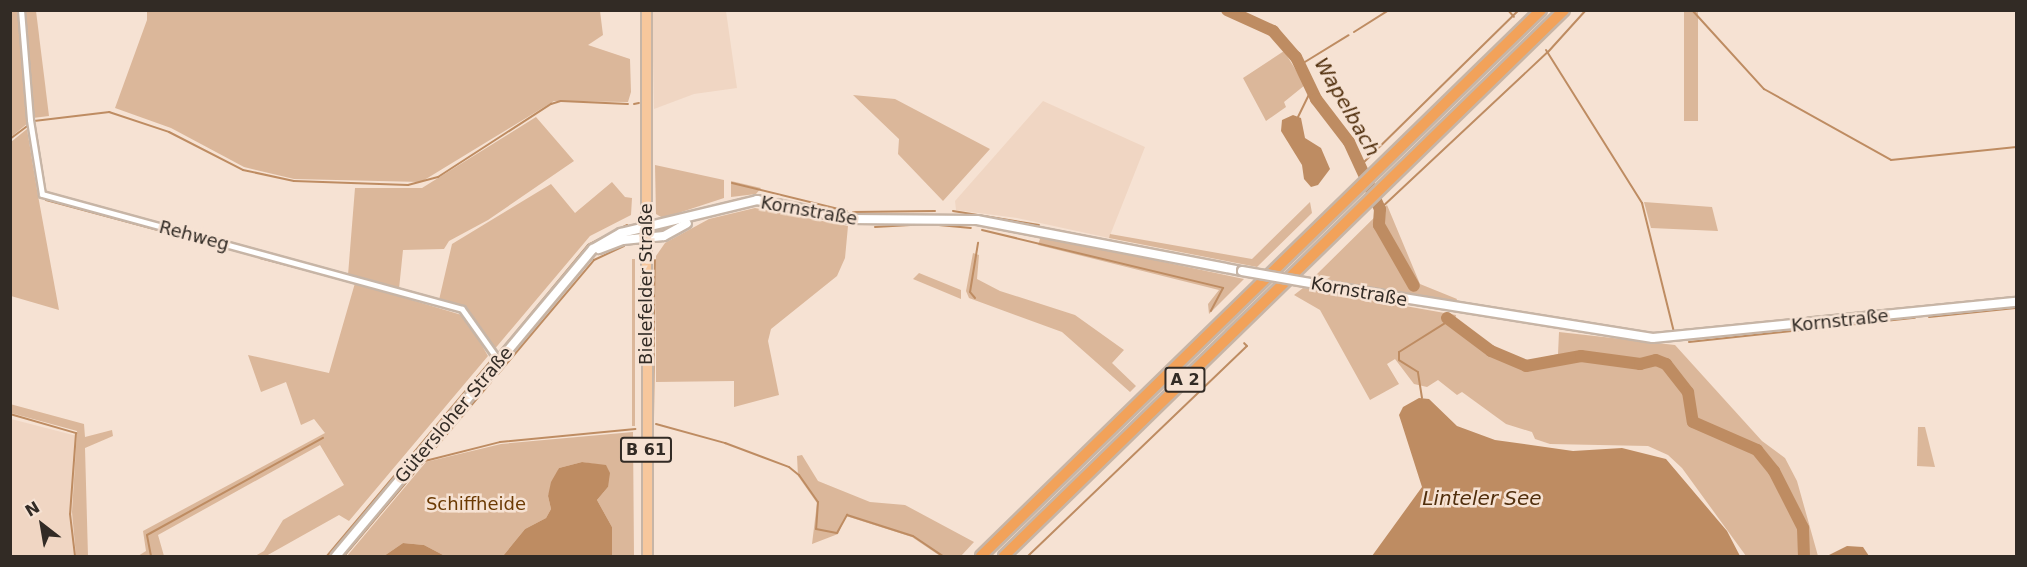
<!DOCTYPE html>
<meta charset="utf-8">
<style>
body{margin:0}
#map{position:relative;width:2027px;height:567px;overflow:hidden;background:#f6e2d3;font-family:"DejaVu Sans",sans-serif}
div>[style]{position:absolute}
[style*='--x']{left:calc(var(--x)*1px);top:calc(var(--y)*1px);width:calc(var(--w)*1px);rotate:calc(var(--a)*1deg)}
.built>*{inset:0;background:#f0d6c3}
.green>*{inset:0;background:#dbb79a;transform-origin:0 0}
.water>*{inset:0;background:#be8c62}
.stream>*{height:2px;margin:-1px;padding:0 1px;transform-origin:1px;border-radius:1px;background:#be8c62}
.river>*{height:12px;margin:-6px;padding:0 6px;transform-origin:6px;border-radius:6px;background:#be8c62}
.roads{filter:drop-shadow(2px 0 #c7b5a6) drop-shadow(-2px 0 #c7b5a6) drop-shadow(0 2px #c7b5a6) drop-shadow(0 -2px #c7b5a6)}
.street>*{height:5px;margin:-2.5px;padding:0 2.5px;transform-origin:2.5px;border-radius:2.5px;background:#fff}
.secondary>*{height:8px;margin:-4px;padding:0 4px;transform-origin:4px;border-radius:4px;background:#fff}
.primary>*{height:9px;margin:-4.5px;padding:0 4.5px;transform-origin:4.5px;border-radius:4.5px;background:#f7c79c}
.highway>*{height:10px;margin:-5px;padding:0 5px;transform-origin:5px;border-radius:5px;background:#f2a25a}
.bridges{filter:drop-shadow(2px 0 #c7b5a6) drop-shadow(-2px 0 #c7b5a6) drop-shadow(0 2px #c7b5a6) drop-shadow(0 -2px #c7b5a6)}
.secondary-bridge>*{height:8px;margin:-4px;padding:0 4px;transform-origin:4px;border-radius:4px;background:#fff}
span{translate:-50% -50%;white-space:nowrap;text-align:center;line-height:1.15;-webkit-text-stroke:5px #f6e2d3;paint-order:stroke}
.shield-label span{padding:2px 4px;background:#f6e2d3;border:2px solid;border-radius:4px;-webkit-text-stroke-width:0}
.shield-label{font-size:16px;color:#322b25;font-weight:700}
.street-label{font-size:18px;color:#322b25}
.park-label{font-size:18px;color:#6b3a03}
.water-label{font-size:20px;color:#502e0c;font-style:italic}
.frame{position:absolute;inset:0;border:12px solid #322b25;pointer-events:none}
.north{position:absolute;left:12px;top:495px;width:60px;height:60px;-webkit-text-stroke:4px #f6e2d3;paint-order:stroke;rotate:329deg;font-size:16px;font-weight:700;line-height:24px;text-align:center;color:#322b25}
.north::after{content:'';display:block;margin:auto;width:21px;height:27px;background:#322b25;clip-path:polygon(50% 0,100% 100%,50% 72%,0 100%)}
</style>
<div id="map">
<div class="built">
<div style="clip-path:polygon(652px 11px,726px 11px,737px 88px,694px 94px,654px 109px)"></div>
<div style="clip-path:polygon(1043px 101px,1145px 147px,1109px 238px,1017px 218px,956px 210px,955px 201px)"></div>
<div style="clip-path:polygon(11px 419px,77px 436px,72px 512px,76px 556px,11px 556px)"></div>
</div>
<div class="green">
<div style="clip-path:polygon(11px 10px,18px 11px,28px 123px,11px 137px)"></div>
<div style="clip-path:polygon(24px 11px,36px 11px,49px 116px,33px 118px)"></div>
<div style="clip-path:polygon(147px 11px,600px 11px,603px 35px,588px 45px,630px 59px,631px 92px,628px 102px,554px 101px,421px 182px,294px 179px,244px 167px,171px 128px,115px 108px,147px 20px)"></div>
<div style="left:1684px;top:11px;width:14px;height:110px"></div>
<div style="clip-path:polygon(1284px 51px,1305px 85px,1284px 102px,1286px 107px,1266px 121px,1243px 78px)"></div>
<div style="clip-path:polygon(853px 95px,895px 99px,990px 149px,943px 201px,898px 154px,899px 139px)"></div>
<div style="clip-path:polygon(536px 117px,574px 161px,488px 220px,449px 241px,444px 249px,403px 250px,399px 289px,348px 275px,355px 188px,422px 188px)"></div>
<div style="clip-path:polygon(27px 129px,37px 190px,59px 310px,11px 296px,11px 142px)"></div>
<div style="clip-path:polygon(655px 165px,724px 180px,724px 198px,663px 218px,656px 214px)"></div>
<div style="clip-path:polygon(731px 181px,761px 188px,756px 194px,731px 197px)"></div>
<div style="clip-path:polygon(612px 182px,625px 197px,632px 198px,631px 215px,590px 236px,493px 351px,469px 311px,439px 300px,452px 244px,551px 184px,575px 213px)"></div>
<div style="clip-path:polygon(1310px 202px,1312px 213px,1257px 267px,1109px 238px,1110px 234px,1252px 259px)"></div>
<div style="clip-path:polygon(1644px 202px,1712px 207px,1718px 231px,1651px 228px)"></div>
<div style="clip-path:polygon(1387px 205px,1420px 284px,1457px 299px,1456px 302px,1314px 277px)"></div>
<div style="clip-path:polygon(755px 208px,848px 226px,845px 258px,837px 276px,771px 329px,768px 341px,779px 395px,734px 407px,734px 381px,656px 382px,656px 256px,665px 243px,709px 219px)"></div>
<div style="clip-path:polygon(1041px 236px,1244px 279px,1209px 314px,1208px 304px,1219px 290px,1038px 245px)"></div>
<div style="clip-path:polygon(973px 253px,979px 255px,977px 279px,1000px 291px,1075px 315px,1124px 350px,1112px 363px,1136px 386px,1130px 392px,1062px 332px,969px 298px,966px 291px)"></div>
<div style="left:632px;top:259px;width:3px;height:167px"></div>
<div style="clip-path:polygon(919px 273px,961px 290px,961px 299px,913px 279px)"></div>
<div style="clip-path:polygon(355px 283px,465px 316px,488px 356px,349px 521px,339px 515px,266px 556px,255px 556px,264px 551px,283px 520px,344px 485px,320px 445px,158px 535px,164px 556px,138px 556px,146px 551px,143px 531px,325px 433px,314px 419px,301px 425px,286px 382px,261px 392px,248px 355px,329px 373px)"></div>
<div style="clip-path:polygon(1303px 288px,1456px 315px,1455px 320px,1491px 346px,1528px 361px,1558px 354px,1559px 332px,1675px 345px,1762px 441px,1785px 458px,1797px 481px,1818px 556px,1746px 556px,1682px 468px,1668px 455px,1648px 446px,1550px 444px,1535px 439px,1532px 432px,1506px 424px,1462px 392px,1457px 395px,1438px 380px,1427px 387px,1414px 384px,1395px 359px,1387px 364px,1399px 384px,1370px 400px,1320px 310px,1294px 295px)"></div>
<div style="clip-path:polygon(10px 404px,84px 424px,85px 437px,112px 430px,113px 436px,85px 448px,88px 556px,76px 556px,72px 512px,77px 431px,11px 413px)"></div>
<div style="clip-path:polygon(1918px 427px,1925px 427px,1935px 467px,1917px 466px)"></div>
<div style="clip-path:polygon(633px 432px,634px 556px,612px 556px,612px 527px,597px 500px,608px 487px,606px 466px,582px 462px,559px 468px,548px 496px,551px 509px,546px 518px,525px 529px,503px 556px,445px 556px,424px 545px,403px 543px,384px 556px,347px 556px,426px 462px,501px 444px)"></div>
<div style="clip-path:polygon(802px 455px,818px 481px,870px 502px,905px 505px,974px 542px,961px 556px,940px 556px,912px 537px,846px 516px,838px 534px,812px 544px,817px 503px,798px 476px,797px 456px)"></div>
</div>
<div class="water">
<div style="clip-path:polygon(1293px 115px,1301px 118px,1305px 138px,1321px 148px,1330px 169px,1318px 185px,1311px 187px,1304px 179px,1302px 165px,1281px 131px,1282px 120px)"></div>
<div style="clip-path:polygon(1419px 398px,1429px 399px,1457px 426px,1495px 440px,1573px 451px,1622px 448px,1666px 459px,1727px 531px,1740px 556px,1372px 556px,1422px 487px,1399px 415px,1403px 407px)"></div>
<div style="clip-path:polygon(582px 462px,606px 465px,610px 473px,608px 487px,597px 500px,612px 527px,612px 556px,503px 556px,525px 529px,546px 518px,551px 509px,548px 496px,551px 482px,559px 468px)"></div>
<div style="clip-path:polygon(403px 543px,424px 545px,445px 556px,384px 556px)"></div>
<div style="clip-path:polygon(1847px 546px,1863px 547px,1869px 556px,1827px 556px)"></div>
</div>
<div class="stream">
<div style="--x:1508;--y:10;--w:9;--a:49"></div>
<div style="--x:1692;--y:10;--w:107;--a:47.7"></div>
<div style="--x:1764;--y:89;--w:145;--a:29.2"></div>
<div style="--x:1891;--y:160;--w:126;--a:-5.9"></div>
<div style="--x:1354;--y:32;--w:41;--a:-32.2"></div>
<div style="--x:1546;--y:50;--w:181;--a:57.9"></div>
<div style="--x:1642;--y:203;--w:133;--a:76.1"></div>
<div style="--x:1300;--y:65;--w:57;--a:-31.5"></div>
<div style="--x:634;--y:104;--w:5;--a:-11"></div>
<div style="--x:1298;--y:117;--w:30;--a:-64"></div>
<div style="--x:10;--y:139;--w:30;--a:-37"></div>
<div style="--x:34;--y:121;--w:76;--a:-6.8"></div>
<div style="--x:109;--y:112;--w:63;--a:18.4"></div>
<div style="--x:169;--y:132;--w:83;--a:27.2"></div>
<div style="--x:243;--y:170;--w:52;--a:12.2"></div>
<div style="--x:294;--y:181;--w:114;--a:2"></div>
<div style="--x:408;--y:185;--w:31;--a:-15"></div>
<div style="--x:438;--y:177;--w:135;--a:-32.9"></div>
<div style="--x:551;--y:104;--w:10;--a:-17"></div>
<div style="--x:561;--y:101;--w:67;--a:2.6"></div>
<div style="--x:1360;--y:166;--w:223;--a:-44.5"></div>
<div style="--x:732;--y:183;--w:118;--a:13.7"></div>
<div style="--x:46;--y:200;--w:166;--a:15"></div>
<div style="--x:1380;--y:209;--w:230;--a:-43.1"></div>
<div style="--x:1548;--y:52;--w:57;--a:-47.9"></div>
<div style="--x:953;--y:211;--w:87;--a:9.2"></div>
<div style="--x:853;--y:212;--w:82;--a:-0.7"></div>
<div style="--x:875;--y:227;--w:53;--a:-3.2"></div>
<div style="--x:928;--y:224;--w:43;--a:5.3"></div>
<div style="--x:982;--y:230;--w:248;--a:13.5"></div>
<div style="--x:1223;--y:288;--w:26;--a:118"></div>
<div style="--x:260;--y:258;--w:88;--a:14.5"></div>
<div style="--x:975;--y:298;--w:8;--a:-130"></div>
<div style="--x:970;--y:292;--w:50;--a:-80.7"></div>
<div style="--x:1924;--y:307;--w:93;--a:-6.2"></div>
<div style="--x:1929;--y:317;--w:87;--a:-5.9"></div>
<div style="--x:1745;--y:325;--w:170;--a:-5.7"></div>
<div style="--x:1689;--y:342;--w:227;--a:-6.1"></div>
<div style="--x:497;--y:355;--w:143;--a:-50.4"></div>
<div style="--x:588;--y:245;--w:44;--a:-27.1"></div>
<div style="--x:498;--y:374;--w:149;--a:-49.9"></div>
<div style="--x:594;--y:260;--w:33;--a:-25"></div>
<div style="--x:1422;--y:398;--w:26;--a:-99"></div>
<div style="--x:1418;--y:372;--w:22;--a:-148"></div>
<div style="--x:1399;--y:360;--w:8;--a:-90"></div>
<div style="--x:1399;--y:352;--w:60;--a:-32.1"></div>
<div style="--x:10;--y:414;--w:69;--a:16.1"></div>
<div style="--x:76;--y:433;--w:81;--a:94.2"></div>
<div style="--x:70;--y:514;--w:42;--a:83.2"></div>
<div style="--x:653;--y:418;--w:158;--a:-89.3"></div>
<div style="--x:656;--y:424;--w:72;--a:15.4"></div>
<div style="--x:725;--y:443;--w:68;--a:20.6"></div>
<div style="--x:789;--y:467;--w:13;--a:39"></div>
<div style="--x:799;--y:475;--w:33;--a:55"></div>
<div style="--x:818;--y:502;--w:27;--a:94"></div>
<div style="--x:816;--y:529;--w:21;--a:11"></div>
<div style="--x:837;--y:533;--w:21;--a:-61"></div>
<div style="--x:847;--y:515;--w:69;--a:17.7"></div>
<div style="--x:913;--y:536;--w:36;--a:34"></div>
<div style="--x:425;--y:461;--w:77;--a:-14.2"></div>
<div style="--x:500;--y:442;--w:136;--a:-5.5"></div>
<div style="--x:151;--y:556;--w:21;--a:-101"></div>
<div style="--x:147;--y:535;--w:201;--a:-28.9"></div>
<div style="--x:327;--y:556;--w:253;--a:-50"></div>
<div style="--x:344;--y:556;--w:228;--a:-49.8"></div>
<div style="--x:1028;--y:556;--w:303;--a:-43.8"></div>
<div style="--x:1247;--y:346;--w:4;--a:-135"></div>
</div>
<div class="river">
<div style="--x:1227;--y:10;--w:51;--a:24.5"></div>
<div style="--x:1273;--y:31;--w:35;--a:49"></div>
<div style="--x:1296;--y:57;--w:47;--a:64.5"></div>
<div style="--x:1316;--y:99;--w:54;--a:52.5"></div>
<div style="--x:1349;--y:142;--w:74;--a:65.2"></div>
<div style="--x:1380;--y:209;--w:16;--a:94"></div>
<div style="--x:1379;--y:225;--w:70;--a:60.2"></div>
<div style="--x:1447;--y:318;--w:55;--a:36.9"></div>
<div style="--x:1491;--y:351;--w:38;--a:23"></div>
<div style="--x:1526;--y:366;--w:56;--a:-10.3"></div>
<div style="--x:1581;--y:356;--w:60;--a:7.7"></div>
<div style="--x:1640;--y:364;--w:16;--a:-14"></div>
<div style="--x:1656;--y:360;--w:11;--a:22"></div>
<div style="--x:1666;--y:364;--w:36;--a:52"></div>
<div style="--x:1688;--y:392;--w:30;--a:81"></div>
<div style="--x:1693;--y:422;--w:70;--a:23.6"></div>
<div style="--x:1757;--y:450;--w:27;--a:51"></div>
<div style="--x:1774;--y:471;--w:64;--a:63"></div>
<div style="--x:1803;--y:528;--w:28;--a:88"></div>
</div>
<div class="roads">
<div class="street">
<div style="--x:21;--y:10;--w:110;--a:85.3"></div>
<div style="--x:30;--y:120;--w:75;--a:80.8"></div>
<div style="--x:42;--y:194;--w:435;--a:15.3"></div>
<div style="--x:462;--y:309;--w:64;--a:54.6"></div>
</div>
<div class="secondary">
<div style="--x:599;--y:249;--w:26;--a:-21"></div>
<div style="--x:623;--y:240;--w:41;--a:-5.6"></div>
<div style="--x:664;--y:236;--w:26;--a:-29"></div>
<div style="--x:1316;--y:284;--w:341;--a:9.1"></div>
<div style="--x:1653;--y:338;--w:365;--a:-5.7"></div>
<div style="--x:336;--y:556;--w:400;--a:-50.1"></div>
<div style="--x:593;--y:249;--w:32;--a:-30"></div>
<div style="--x:621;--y:233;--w:140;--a:-13.6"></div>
<div style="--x:757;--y:200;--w:95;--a:11.5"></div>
<div style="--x:850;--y:219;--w:127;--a:0.5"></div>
<div style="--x:977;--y:220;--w:270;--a:10.9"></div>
</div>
<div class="primary">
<div style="--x:646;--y:10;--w:546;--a:89.9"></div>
</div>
<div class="highway">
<div style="--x:981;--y:556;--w:782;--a:-44.27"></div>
<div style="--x:1004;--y:556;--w:782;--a:-44.27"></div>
</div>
</div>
<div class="bridges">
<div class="secondary-bridge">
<div style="--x:1242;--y:271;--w:75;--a:10"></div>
</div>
</div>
<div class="shield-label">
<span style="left:1185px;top:380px">A 2</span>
<span style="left:646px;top:450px">B 61</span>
</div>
<div class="street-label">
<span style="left:809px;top:211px;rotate:10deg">Kornstraße</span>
<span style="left:194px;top:236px;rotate:15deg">Rehweg</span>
<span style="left:646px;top:284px;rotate:-90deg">Bielefelder Straße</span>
<span style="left:1359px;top:292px;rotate:10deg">Kornstraße</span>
<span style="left:1840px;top:321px;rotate:-6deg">Kornstraße</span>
<span style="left:454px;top:415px;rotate:-50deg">Gütersloher Straße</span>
</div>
<div class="park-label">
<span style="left:476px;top:504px">Schiffheide</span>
</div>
<div class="water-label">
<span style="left:1347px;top:107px;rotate:60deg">Wapelbach</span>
<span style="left:1482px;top:498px">Linteler See</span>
</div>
<div class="frame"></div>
<div class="north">N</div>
</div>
